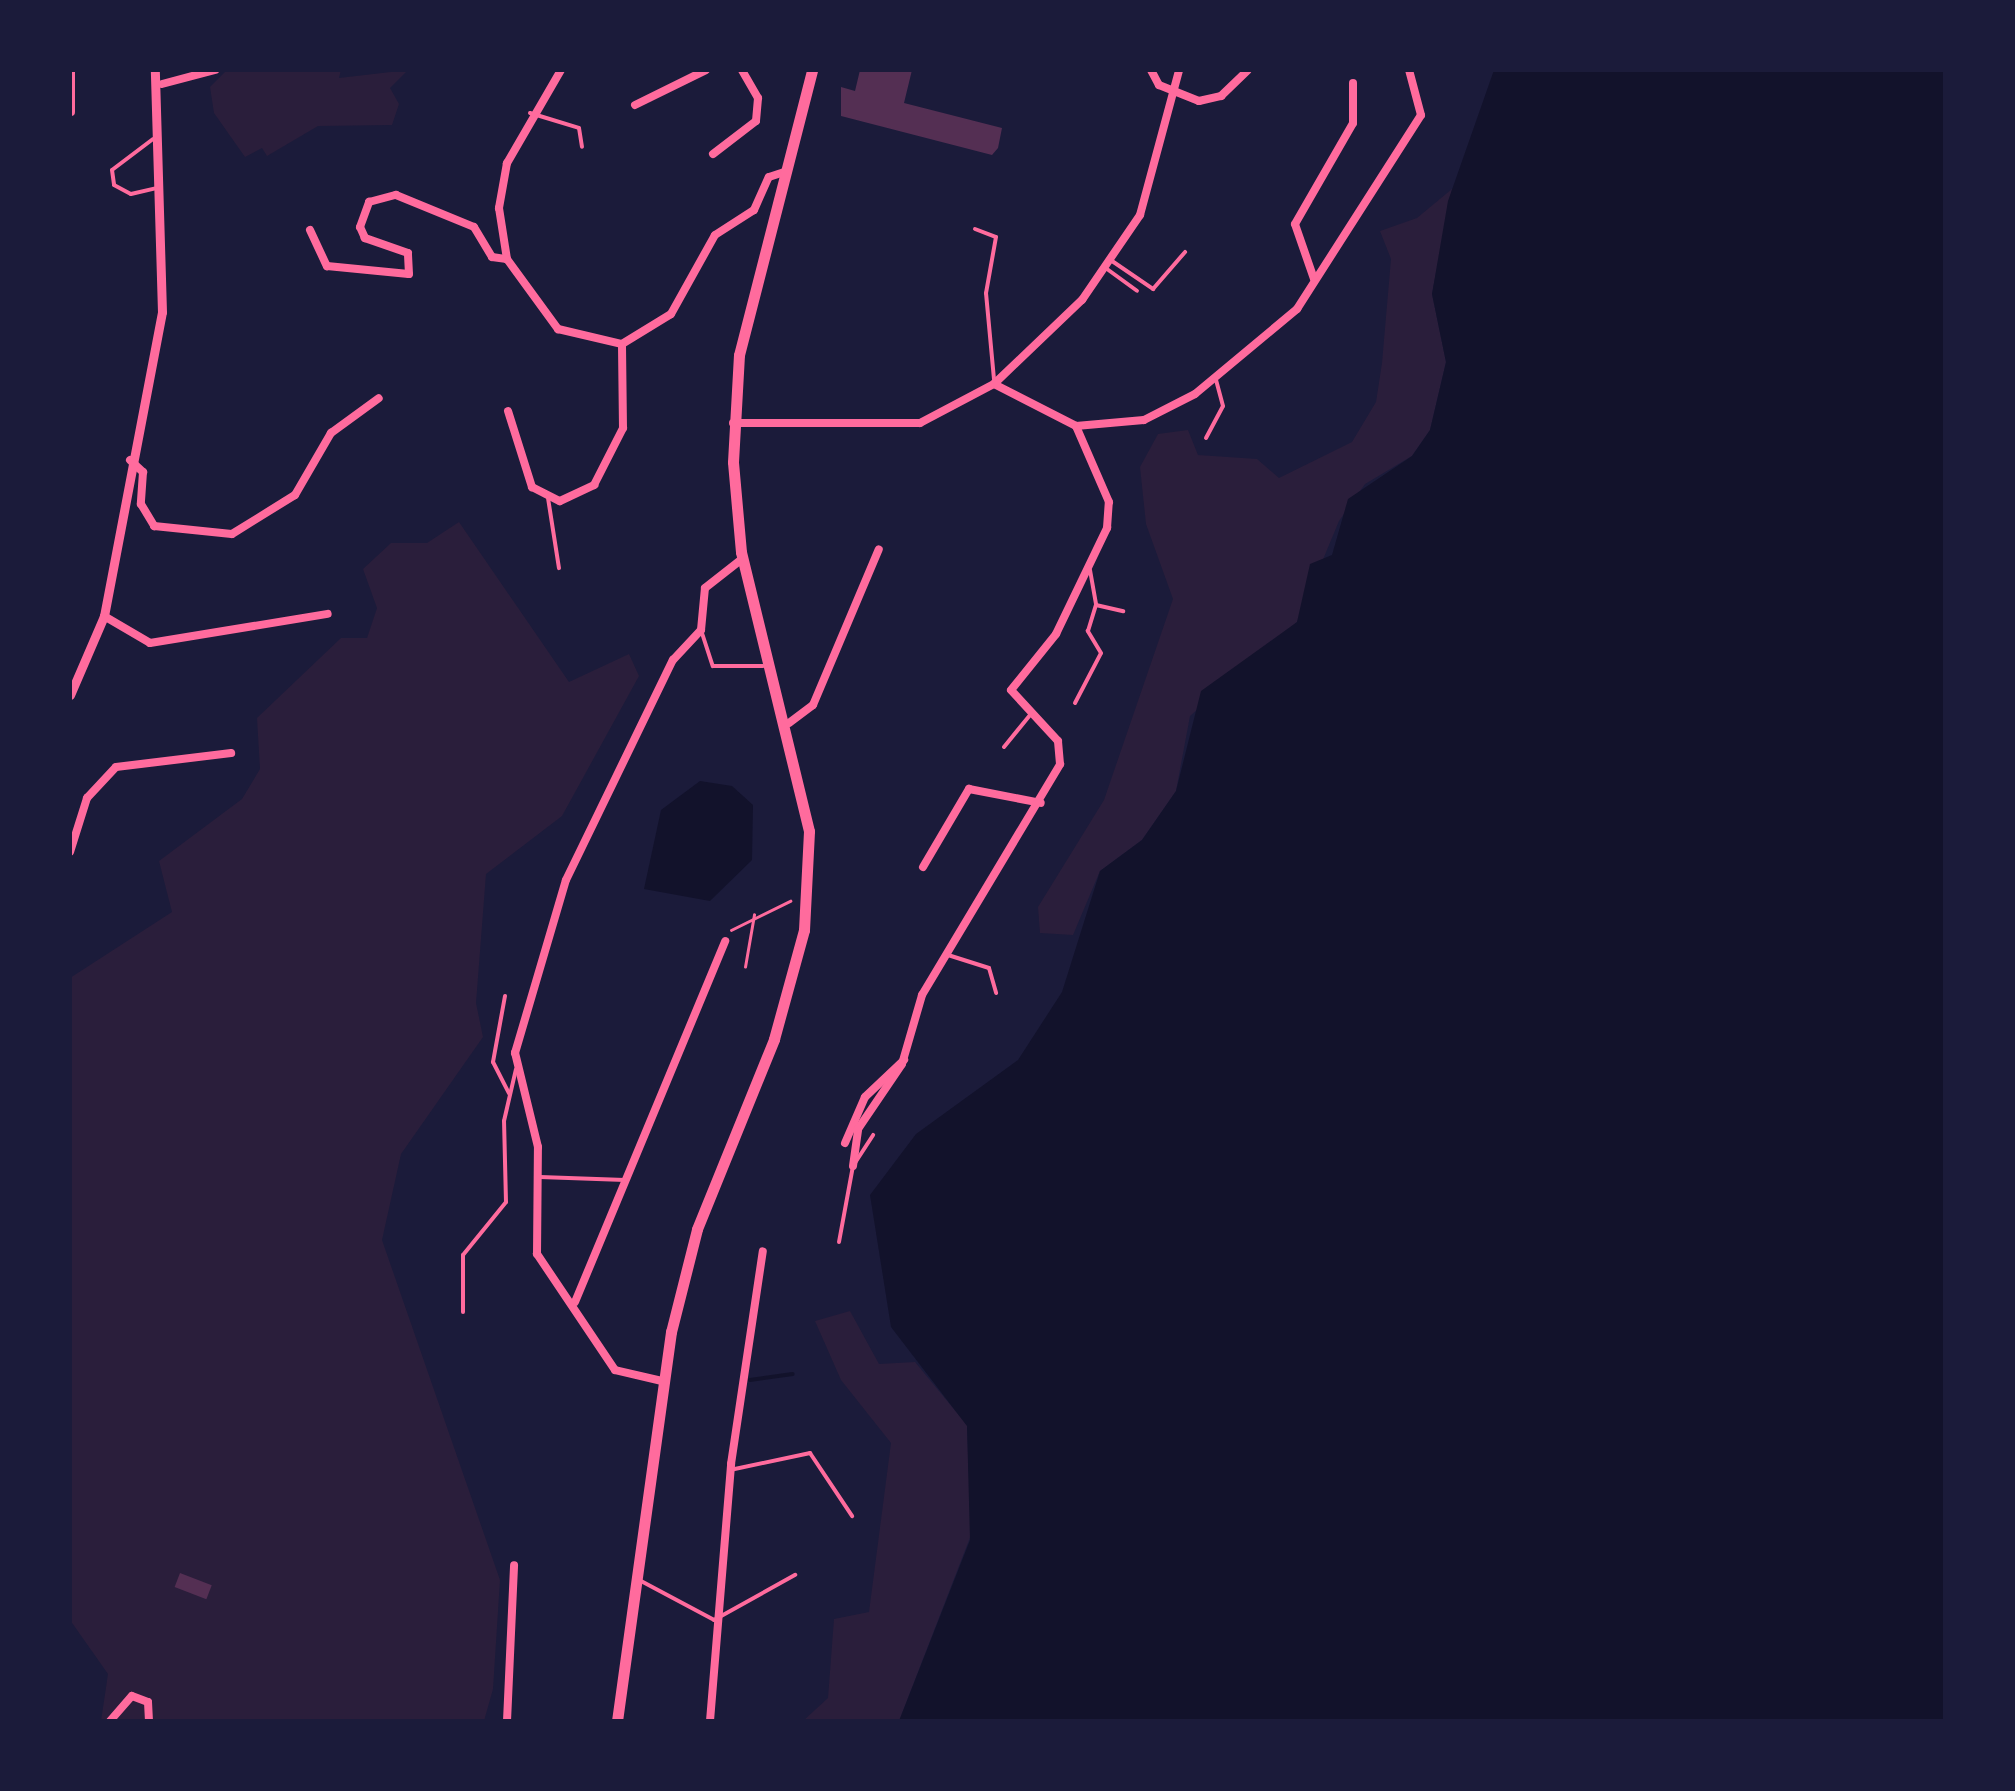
<!DOCTYPE html>
<style>
body{margin:0}
#map{position:relative;width:2015px;height:1791px;overflow:hidden;background:#1b1b3a;font-family:"PT Sans",sans-serif}
div>[style]{position:absolute}
[style*='--x']{left:calc(var(--x)*1px);top:calc(var(--y)*1px);width:calc(var(--w)*1px);rotate:calc(var(--a)*1deg)}
.green>*{inset:0;background:#2a1e3b}
.water>*{inset:0;background:#12122b}
.stream>*{height:4px;margin:-2px;padding:0 2px;transform-origin:2px;border-radius:2px;background:#12122b}
.building>*{inset:0;background:#542f53;transform-origin:0 0}
.path>*{height:2.5px;margin:-1.25px;padding:0 1.25px;transform-origin:1.25px;border-radius:1.25px;background:#ff6b9d}
.service>*{height:4px;margin:-2px;padding:0 2px;transform-origin:2px;border-radius:2px;background:#ff6b9d}
.minor>*{height:8px;margin:-4px;padding:0 4px;transform-origin:4px;border-radius:4px;background:#ff6b9d}
.tertiary>*{height:9px;margin:-4.5px;padding:0 4.5px;transform-origin:4.5px;border-radius:4.5px;background:#ff6b9d}
.primary>*{height:11px;margin:-5.5px;padding:0 5.5px;transform-origin:5.5px;border-radius:5.5px;background:#ff6b9d}
span{translate:-50% -50%;white-space:nowrap;text-align:center;line-height:1.15;-webkit-text-stroke:10px #1b1b3a;paint-order:stroke}
.frame{position:absolute;inset:0;border:72px solid #1b1b3a;pointer-events:none}
</style>
<div id="map">
<div class="green">
<div style="clip-path:polygon(227px 70px,341px 70px,339px 78px,408px 70px,390px 88px,399px 104px,392px 125px,318px 126px,267px 156px,262px 148px,245px 157px,214px 113px,210px 87px)"></div>
<div style="clip-path:polygon(1452px 189px,1432px 294px,1446px 362px,1430px 430px,1412px 456px,1365px 484px,1339px 521px,1297px 622px,1190px 716px,1176px 791px,1142px 840px,1100px 871px,1073px 935px,1040px 933px,1038px 907px,1104px 800px,1173px 599px,1146px 524px,1140px 467px,1158px 434px,1188px 430px,1198px 455px,1257px 459px,1279px 478px,1352px 442px,1376px 402px,1382px 363px,1391px 259px,1380px 231px,1417px 218px)"></div>
<div style="clip-path:polygon(459px 522px,569px 682px,629px 654px,639px 676px,562px 816px,486px 874px,476px 1003px,483px 1037px,401px 1154px,382px 1240px,500px 1580px,493px 1689px,484px 1721px,101px 1721px,108px 1674px,70px 1620px,70px 978px,172px 912px,159px 861px,242px 799px,260px 769px,257px 718px,341px 638px,367px 638px,377px 608px,363px 569px,391px 543px,427px 543px)"></div>
<div style="clip-path:polygon(850px 1311px,879px 1364px,915px 1362px,967px 1425px,971px 1535px,899px 1721px,803px 1721px,828px 1698px,834px 1619px,869px 1612px,891px 1443px,841px 1380px,815px 1321px)"></div>
</div>
<div class="water">
<div style="clip-path:polygon(1494px 70px,1945px 70px,1945px 1721px,899px 1721px,970px 1540px,967px 1426px,891px 1327px,870px 1195px,916px 1134px,1018px 1060px,1062px 992px,1100px 871px,1142px 840px,1176px 791px,1201px 691px,1297px 622px,1310px 564px,1332px 555px,1348px 499px,1412px 456px,1430px 430px,1446px 362px,1432px 294px,1448px 201px)"></div>
<div style="clip-path:polygon(700px 781px,732px 786px,753px 805px,752px 860px,710px 901px,644px 889px,661px 810px)"></div>
</div>
<div class="stream">
<div style="--x:750;--y:1380;--w:43;--a:-7.9"></div>
</div>
<div class="building">
<div style="clip-path:polygon(860px 70px,912px 70px,904px 103px,1002px 128px,998px 148px,992px 155px,841px 116px,841px 87px,855px 91px)"></div>
<div style="left:180px;top:1573px;width:34px;height:15px;rotate:21deg"></div>
</div>
<div class="path">
<div style="--x:731;--y:930;--w:66;--a:-26.2"></div>
<div style="--x:745;--y:967;--w:53;--a:-80.2"></div>
</div>
<div class="service">
<div style="--x:530;--y:113;--w:51;--a:17"></div>
<div style="--x:579;--y:128;--w:19;--a:81"></div>
<div style="--x:153;--y:139;--w:51;--a:142.9"></div>
<div style="--x:112;--y:170;--w:15;--a:82"></div>
<div style="--x:114;--y:185;--w:19;--a:28"></div>
<div style="--x:131;--y:194;--w:26;--a:-13"></div>
<div style="--x:975;--y:229;--w:22;--a:21"></div>
<div style="--x:996;--y:237;--w:57;--a:100.1"></div>
<div style="--x:986;--y:293;--w:87;--a:84.7"></div>
<div style="--x:1112;--y:261;--w:50;--a:34.3"></div>
<div style="--x:1153;--y:289;--w:49;--a:-49.1"></div>
<div style="--x:1107;--y:269;--w:37;--a:36"></div>
<div style="--x:1206;--y:438;--w:36;--a:-62"></div>
<div style="--x:1223;--y:406;--w:30;--a:-105"></div>
<div style="--x:548;--y:498;--w:71;--a:81.1"></div>
<div style="--x:1090;--y:570;--w:36;--a:80"></div>
<div style="--x:1096;--y:605;--w:28;--a:13"></div>
<div style="--x:701;--y:630;--w:38;--a:72"></div>
<div style="--x:713;--y:666;--w:50;--a:0"></div>
<div style="--x:1075;--y:703;--w:56;--a:-62.5"></div>
<div style="--x:1101;--y:653;--w:26;--a:-121"></div>
<div style="--x:1088;--y:631;--w:27;--a:-73"></div>
<div style="--x:1004;--y:747;--w:41;--a:-50.9"></div>
<div style="--x:948;--y:955;--w:43;--a:17.6"></div>
<div style="--x:989;--y:968;--w:26;--a:74"></div>
<div style="--x:505;--y:996;--w:67;--a:100.3"></div>
<div style="--x:493;--y:1062;--w:35;--a:63"></div>
<div style="--x:540;--y:1177;--w:85;--a:2"></div>
<div style="--x:839;--y:1242;--w:77;--a:-79.6"></div>
<div style="--x:853;--y:1166;--w:37;--a:-57"></div>
<div style="--x:463;--y:1312;--w:57;--a:-90"></div>
<div style="--x:463;--y:1255;--w:68;--a:-50.9"></div>
<div style="--x:506;--y:1202;--w:81;--a:-91.4"></div>
<div style="--x:504;--y:1121;--w:53;--a:-77"></div>
<div style="--x:730;--y:1470;--w:82;--a:-12"></div>
<div style="--x:810;--y:1453;--w:76;--a:56.3"></div>
<div style="--x:641;--y:1581;--w:83;--a:28.1"></div>
<div style="--x:714;--y:1620;--w:93;--a:-29.1"></div>
</div>
<div class="minor">
<div style="--x:71;--y:70;--w:42;--a:90"></div>
<div style="--x:561;--y:70;--w:108;--a:120.1"></div>
<div style="--x:507;--y:163;--w:46;--a:100.1"></div>
<div style="--x:499;--y:208;--w:52;--a:81.1"></div>
<div style="--x:507;--y:259;--w:87;--a:53.9"></div>
<div style="--x:558;--y:329;--w:66;--a:13.2"></div>
<div style="--x:1151;--y:70;--w:17;--a:62"></div>
<div style="--x:1159;--y:85;--w:43;--a:21.8"></div>
<div style="--x:1199;--y:101;--w:23;--a:-13"></div>
<div style="--x:1221;--y:96;--w:37;--a:-44"></div>
<div style="--x:162;--y:84;--w:55;--a:-14.8"></div>
<div style="--x:635;--y:105;--w:79;--a:-26.2"></div>
<div style="--x:713;--y:154;--w:54;--a:-37.5"></div>
<div style="--x:756;--y:121;--w:23;--a:-85"></div>
<div style="--x:758;--y:98;--w:32;--a:-120"></div>
<div style="--x:310;--y:230;--w:40;--a:65"></div>
<div style="--x:327;--y:266;--w:82;--a:5.6"></div>
<div style="--x:409;--y:274;--w:21;--a:-93"></div>
<div style="--x:408;--y:253;--w:46;--a:-160.8"></div>
<div style="--x:365;--y:238;--w:12;--a:-114"></div>
<div style="--x:360;--y:227;--w:27;--a:-70"></div>
<div style="--x:369;--y:202;--w:28;--a:-15"></div>
<div style="--x:396;--y:195;--w:84;--a:22.3"></div>
<div style="--x:474;--y:227;--w:35;--a:59"></div>
<div style="--x:492;--y:257;--w:15;--a:8"></div>
<div style="--x:1314;--y:279;--w:58;--a:-109.1"></div>
<div style="--x:1295;--y:224;--w:116;--a:-60.1"></div>
<div style="--x:1353;--y:123;--w:40;--a:-90"></div>
<div style="--x:994;--y:384;--w:92;--a:27.1"></div>
<div style="--x:1076;--y:426;--w:68;--a:-5"></div>
<div style="--x:1144;--y:420;--w:57;--a:-27"></div>
<div style="--x:1195;--y:394;--w:133;--a:-39.8"></div>
<div style="--x:1297;--y:309;--w:230;--a:-57.4"></div>
<div style="--x:1421;--y:115;--w:47;--a:-104.9"></div>
<div style="--x:508;--y:411;--w:80;--a:72.5"></div>
<div style="--x:532;--y:487;--w:31;--a:27"></div>
<div style="--x:560;--y:501;--w:38;--a:-25"></div>
<div style="--x:594;--y:485;--w:64;--a:-63"></div>
<div style="--x:623;--y:428;--w:84;--a:-90.7"></div>
<div style="--x:622;--y:344;--w:57;--a:-31.5"></div>
<div style="--x:671;--y:314;--w:90;--a:-60.9"></div>
<div style="--x:715;--y:235;--w:46;--a:-32.7"></div>
<div style="--x:754;--y:210;--w:36;--a:-66"></div>
<div style="--x:769;--y:177;--w:16;--a:-18"></div>
<div style="--x:733;--y:423;--w:187;--a:0"></div>
<div style="--x:920;--y:423;--w:84;--a:-27.8"></div>
<div style="--x:994;--y:384;--w:122;--a:-43.7"></div>
<div style="--x:1082;--y:300;--w:103;--a:-55.7"></div>
<div style="--x:1140;--y:215;--w:150;--a:-74.9"></div>
<div style="--x:130;--y:460;--w:18;--a:43"></div>
<div style="--x:143;--y:472;--w:32;--a:94"></div>
<div style="--x:141;--y:504;--w:26;--a:59"></div>
<div style="--x:154;--y:526;--w:78;--a:5.9"></div>
<div style="--x:232;--y:534;--w:74;--a:-31.8"></div>
<div style="--x:295;--y:495;--w:72;--a:-59.9"></div>
<div style="--x:331;--y:433;--w:59;--a:-36.1"></div>
<div style="--x:104;--y:616;--w:53;--a:30.4"></div>
<div style="--x:150;--y:643;--w:180;--a:-9.3"></div>
<div style="--x:789;--y:723;--w:30;--a:-37"></div>
<div style="--x:813;--y:705;--w:169;--a:-67.1"></div>
<div style="--x:70;--y:852;--w:57;--a:-72.5"></div>
<div style="--x:87;--y:798;--w:42;--a:-46.9"></div>
<div style="--x:116;--y:767;--w:116;--a:-6.9"></div>
<div style="--x:923;--y:867;--w:91;--a:-59.5"></div>
<div style="--x:969;--y:789;--w:73;--a:11"></div>
<div style="--x:845;--y:1143;--w:50;--a:-66.5"></div>
<div style="--x:865;--y:1097;--w:54;--a:-43.5"></div>
<div style="--x:853;--y:1166;--w:37;--a:-82"></div>
<div style="--x:858;--y:1129;--w:78;--a:-55.9"></div>
<div style="--x:902;--y:1064;--w:72;--a:-73.8"></div>
<div style="--x:922;--y:995;--w:269;--a:-59.1"></div>
<div style="--x:1060;--y:764;--w:23;--a:-95"></div>
<div style="--x:1058;--y:741;--w:69;--a:-132.7"></div>
<div style="--x:1011;--y:690;--w:72;--a:-51.2"></div>
<div style="--x:1056;--y:634;--w:118;--a:-64.3"></div>
<div style="--x:1107;--y:528;--w:26;--a:-86"></div>
<div style="--x:1109;--y:502;--w:83;--a:-113.5"></div>
<div style="--x:575;--y:1302;--w:391;--a:-67.4"></div>
<div style="--x:662;--y:1381;--w:48;--a:-166.8"></div>
<div style="--x:615;--y:1370;--w:140;--a:-123.9"></div>
<div style="--x:537;--y:1254;--w:107;--a:-89.5"></div>
<div style="--x:538;--y:1147;--w:97;--a:-103.7"></div>
<div style="--x:515;--y:1053;--w:180;--a:-73.6"></div>
<div style="--x:566;--y:880;--w:245;--a:-64.1"></div>
<div style="--x:673;--y:660;--w:41;--a:-47"></div>
<div style="--x:701;--y:630;--w:42;--a:-84.6"></div>
<div style="--x:705;--y:588;--w:47;--a:-38.1"></div>
<div style="--x:110;--y:1721;--w:33;--a:-49"></div>
<div style="--x:132;--y:1696;--w:17;--a:21"></div>
<div style="--x:148;--y:1702;--w:19;--a:87"></div>
<div style="--x:507;--y:1721;--w:156;--a:-87.4"></div>
<div style="--x:710;--y:1721;--w:258;--a:-85.3"></div>
<div style="--x:731;--y:1464;--w:215;--a:-81.5"></div>
</div>
<div class="tertiary">
<div style="--x:70;--y:695;--w:86;--a:-66.7"></div>
<div style="--x:104;--y:616;--w:309;--a:-79.2"></div>
<div style="--x:162;--y:312;--w:242;--a:-91.7"></div>
</div>
<div class="primary">
<div style="--x:617;--y:1721;--w:393;--a:-82.1"></div>
<div style="--x:671;--y:1332;--w:106;--a:-75.8"></div>
<div style="--x:697;--y:1229;--w:205;--a:-67.9"></div>
<div style="--x:774;--y:1039;--w:113;--a:-74.6"></div>
<div style="--x:804;--y:930;--w:99;--a:-87.1"></div>
<div style="--x:809;--y:831;--w:287;--a:-103.7"></div>
<div style="--x:741;--y:552;--w:90;--a:-95.1"></div>
<div style="--x:733;--y:462;--w:107;--a:-86.8"></div>
<div style="--x:739;--y:355;--w:294;--a:-75.6"></div>
</div>
<div class="frame"></div>
</div>
